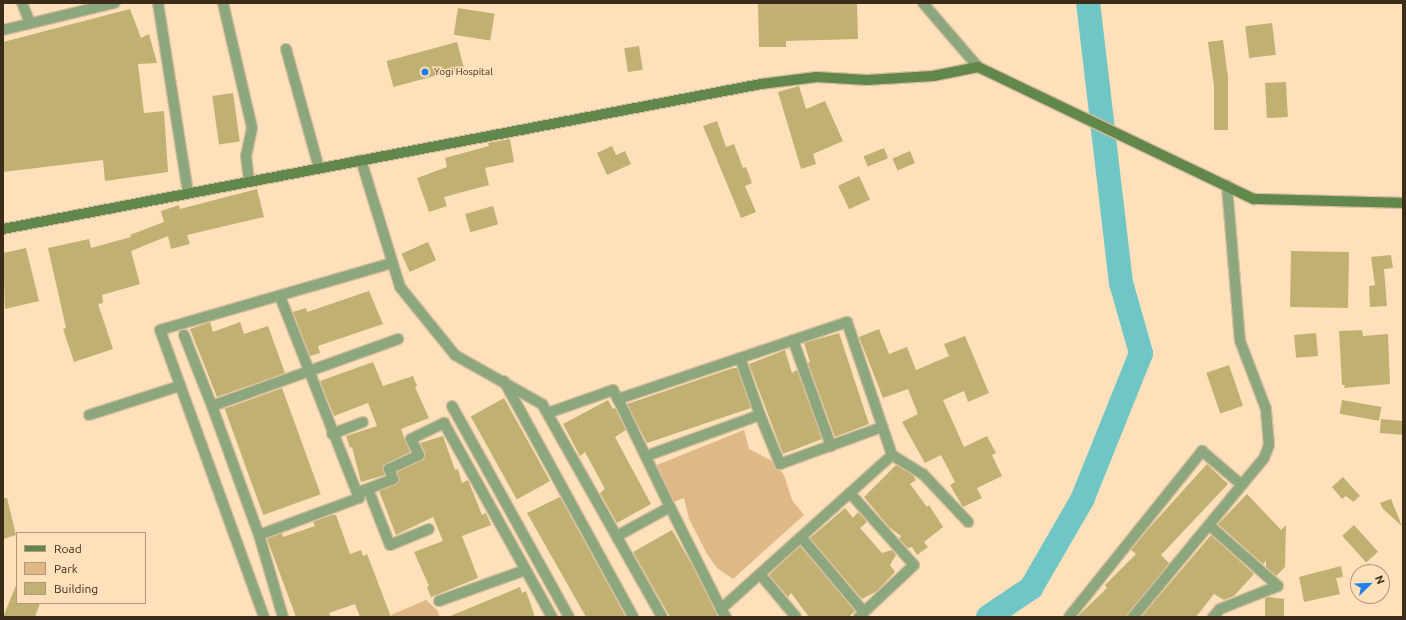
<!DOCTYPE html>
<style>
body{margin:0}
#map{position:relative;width:1406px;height:620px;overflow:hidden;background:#fee1bb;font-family:Ubuntu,sans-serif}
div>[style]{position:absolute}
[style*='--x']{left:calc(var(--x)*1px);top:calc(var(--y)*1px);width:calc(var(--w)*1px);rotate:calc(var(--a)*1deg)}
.green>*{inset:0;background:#dfb985}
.river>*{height:24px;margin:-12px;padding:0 12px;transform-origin:12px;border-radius:12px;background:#70c6c5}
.building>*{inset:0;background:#c0b072;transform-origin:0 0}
.roads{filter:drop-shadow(1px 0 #d7bd9b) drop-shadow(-1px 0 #d7bd9b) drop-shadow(0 1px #d7bd9b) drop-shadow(0 -1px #d7bd9b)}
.minor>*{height:10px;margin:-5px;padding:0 5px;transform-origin:5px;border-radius:5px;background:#8ca77e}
.tertiary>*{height:10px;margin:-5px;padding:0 5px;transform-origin:5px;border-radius:5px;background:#8ca77e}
.secondary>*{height:10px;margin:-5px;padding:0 5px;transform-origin:5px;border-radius:5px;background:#61874a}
.dots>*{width:11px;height:11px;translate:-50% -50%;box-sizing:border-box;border:2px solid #fee1bb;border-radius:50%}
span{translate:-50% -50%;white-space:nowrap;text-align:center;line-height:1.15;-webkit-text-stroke:3px #fee1bb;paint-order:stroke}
.poi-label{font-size:10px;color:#3a2c19}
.left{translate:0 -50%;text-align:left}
.frame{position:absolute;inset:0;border:4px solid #3a2c19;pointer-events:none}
.legend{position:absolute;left:16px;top:532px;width:130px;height:72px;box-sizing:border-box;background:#fee1bb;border:1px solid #b0997a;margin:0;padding:5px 7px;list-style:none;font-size:12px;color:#3a2c19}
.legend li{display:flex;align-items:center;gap:8px;height:20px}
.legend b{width:20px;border:1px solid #b0997a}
.north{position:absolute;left:1350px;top:564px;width:40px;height:40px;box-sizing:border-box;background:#fee1bb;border:1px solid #b0997a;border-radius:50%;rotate:67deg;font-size:11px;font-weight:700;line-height:16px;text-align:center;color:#3a2c19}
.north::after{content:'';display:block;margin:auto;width:14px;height:18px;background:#1e7fe8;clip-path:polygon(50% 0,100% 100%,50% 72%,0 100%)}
</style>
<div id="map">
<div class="green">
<div style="clip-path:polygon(744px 430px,749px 449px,774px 462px,784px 475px,792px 500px,804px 515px,733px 579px,717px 568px,707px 554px,689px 519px,684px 498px,674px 502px,657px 465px)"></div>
<div style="clip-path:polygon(426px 600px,437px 610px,440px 617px,392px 617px,391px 615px)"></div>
</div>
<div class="river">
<div style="--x:988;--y:617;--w:52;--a:-34"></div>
<div style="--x:1031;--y:588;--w:102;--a:-59.9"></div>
<div style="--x:1082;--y:500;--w:158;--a:-68.1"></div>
<div style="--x:1141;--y:353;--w:73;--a:-105.9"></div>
<div style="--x:1121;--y:283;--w:282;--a:-96.7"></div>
</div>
<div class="building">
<div style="clip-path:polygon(758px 3px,857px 3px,858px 39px,786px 41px,786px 47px,759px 47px)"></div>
<div style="left:458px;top:8px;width:37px;height:27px;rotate:9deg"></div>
<div style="clip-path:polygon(130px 9px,141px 38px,149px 34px,157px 63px,138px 64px,144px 113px,164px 111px,168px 172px,105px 181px,103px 160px,3px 172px,3px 42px)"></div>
<div style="left:1272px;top:23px;width:32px;height:27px;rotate:83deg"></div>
<div style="clip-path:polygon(1223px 40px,1228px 77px,1228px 130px,1214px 130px,1214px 86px,1208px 42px)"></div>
<div style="left:457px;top:42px;width:27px;height:73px;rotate:75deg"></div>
<div style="left:639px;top:46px;width:24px;height:15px;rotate:81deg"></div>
<div style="left:1286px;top:82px;width:35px;height:21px;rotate:87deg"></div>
<div style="clip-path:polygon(799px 86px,806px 109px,825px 101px,843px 141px,813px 154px,816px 164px,801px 169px,778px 92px)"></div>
<div style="left:233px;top:93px;width:49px;height:21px;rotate:82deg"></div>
<div style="clip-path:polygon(717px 121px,726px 147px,734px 144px,743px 168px,746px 167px,752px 183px,745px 186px,756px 212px,741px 218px,703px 126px)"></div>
<div style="clip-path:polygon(510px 139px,514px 162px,485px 168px,489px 185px,444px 197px,447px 206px,429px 212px,417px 178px,447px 167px,445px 158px,489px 146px,488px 143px)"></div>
<div style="clip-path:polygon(612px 146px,616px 155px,625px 151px,631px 164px,607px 175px,597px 153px)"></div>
<div style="left:884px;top:148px;width:11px;height:22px;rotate:68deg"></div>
<div style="left:910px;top:151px;width:13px;height:19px;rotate:67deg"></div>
<div style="left:859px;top:176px;width:26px;height:23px;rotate:65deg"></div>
<div style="clip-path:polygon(257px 189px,264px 217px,187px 235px,190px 244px,171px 249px,168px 236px,131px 251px,140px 284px,102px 295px,103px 303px,98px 304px,113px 349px,74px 362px,63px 329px,66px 328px,48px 248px,89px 239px,91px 248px,131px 237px,130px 235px,164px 222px,161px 211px,179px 205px,180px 209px)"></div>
<div style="left:493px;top:206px;width:19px;height:29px;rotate:74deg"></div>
<div style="left:428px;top:242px;width:20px;height:29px;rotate:66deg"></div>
<div style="clip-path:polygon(26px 248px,39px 301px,5px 309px,3px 253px)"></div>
<div style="left:1349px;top:252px;width:56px;height:58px;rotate:91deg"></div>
<div style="clip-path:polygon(1391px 255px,1393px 268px,1384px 269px,1387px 306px,1370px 307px,1369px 286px,1375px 285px,1371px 257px)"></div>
<div style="clip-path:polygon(369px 291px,383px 324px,318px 346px,320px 353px,310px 356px,293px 312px,306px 308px,307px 312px)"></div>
<div style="clip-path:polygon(210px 322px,213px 332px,240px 322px,244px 334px,268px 326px,285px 373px,217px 397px,190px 329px)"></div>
<div style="clip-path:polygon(879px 329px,889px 354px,907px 347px,916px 370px,949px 356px,944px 344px,965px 336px,989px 393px,968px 402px,964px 391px,943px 400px,964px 447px,987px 436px,996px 453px,992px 455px,1002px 476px,977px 488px,982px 498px,963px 507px,950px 485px,955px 482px,941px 455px,925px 463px,902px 422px,918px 414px,908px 389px,883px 398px,859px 337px)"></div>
<div style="clip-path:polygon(1362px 330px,1363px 336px,1388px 334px,1390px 384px,1344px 388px,1345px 385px,1342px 385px,1339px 331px)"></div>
<div style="clip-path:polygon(839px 333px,869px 424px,835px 437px,808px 363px,810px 362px,804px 343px)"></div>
<div style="left:1316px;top:333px;width:23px;height:22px;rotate:85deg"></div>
<div style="clip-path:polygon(785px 350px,792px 373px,797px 370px,822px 439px,783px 454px,749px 364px)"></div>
<div style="clip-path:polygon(373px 362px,383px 386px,413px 376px,417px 386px,415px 387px,429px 418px,401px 429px,410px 452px,384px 465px,385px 475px,361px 482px,352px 447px,350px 448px,346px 436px,377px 426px,368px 403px,334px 416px,320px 381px)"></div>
<div style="left:1229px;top:365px;width:43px;height:24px;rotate:71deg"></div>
<div style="clip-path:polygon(733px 368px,737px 368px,751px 408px,647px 443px,627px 404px)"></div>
<div style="left:282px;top:388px;width:113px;height:61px;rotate:70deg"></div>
<div style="left:504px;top:398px;width:95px;height:38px;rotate:61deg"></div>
<div style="clip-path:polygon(608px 400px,613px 409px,615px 408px,626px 430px,615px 437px,651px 504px,617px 523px,600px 493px,605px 489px,585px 452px,580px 456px,563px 424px)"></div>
<div style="left:1342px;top:400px;width:40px;height:14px;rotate:10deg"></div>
<div style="left:1381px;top:419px;width:22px;height:14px;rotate:5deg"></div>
<div style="clip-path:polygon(443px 436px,455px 470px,458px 469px,462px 483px,468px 480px,482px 515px,486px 513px,491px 525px,462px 536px,478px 578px,431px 597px,427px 587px,429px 586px,414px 552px,443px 541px,433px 517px,396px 535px,379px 491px,398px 483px,397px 472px,424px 459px,425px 452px,420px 443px)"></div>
<div style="clip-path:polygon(1207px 464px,1228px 484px,1161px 555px,1169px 563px,1127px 617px,1077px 617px,1107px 588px,1105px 585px,1136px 554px,1131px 550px,1149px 528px)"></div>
<div style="clip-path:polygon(896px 465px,913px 475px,916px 480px,910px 484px,927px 507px,929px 505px,943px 527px,924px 542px,928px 547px,917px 555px,912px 547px,908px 548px,899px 539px,901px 536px,889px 527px,864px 497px)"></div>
<div style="clip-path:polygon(1343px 477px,1360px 496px,1353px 502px,1346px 496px,1342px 499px,1332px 487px)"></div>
<div style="clip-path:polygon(1247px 494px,1281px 530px,1286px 525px,1285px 567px,1276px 576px,1266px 567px,1266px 561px,1263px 564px,1218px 524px)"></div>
<div style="clip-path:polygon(560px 497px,626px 617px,586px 617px,527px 513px)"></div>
<div style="clip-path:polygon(3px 498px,7px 498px,16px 535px,3px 539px)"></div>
<div style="clip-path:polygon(1391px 499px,1402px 526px,1383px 509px,1380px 503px)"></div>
<div style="clip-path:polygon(845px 508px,853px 518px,858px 512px,867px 522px,860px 528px,882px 553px,892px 550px,896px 555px,890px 565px,895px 572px,877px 591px,862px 599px,810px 538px)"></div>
<div style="clip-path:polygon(332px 515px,336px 515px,350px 554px,361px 550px,363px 556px,367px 554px,391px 617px,360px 617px,355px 604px,329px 613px,331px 617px,296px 617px,267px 539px,282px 533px,283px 537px,315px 526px,313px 522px)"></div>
<div style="left:1354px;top:525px;width:36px;height:16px;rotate:48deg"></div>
<div style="clip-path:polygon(672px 530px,692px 565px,718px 617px,670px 617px,633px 552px)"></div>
<div style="clip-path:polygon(1211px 535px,1254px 574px,1234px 596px,1224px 600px,1214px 594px,1196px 617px,1141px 617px)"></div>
<div style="clip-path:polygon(800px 546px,855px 611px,849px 617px,809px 617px,791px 593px,788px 597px,769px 575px)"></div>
<div style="clip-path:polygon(1341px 566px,1343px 577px,1336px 578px,1340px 594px,1304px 602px,1299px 577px)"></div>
<div style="clip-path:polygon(17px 583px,17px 603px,40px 603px,35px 617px,3px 617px)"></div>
<div style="clip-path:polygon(520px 587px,522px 593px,526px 591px,535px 617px,448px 617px)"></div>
<div style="clip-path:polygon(1269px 597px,1284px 599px,1284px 617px,1265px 617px,1265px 598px)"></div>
</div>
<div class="roads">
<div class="minor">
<div style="--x:22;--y:3;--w:22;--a:68"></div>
<div style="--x:158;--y:3;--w:192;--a:81"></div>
<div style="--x:223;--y:3;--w:128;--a:76.9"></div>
<div style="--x:252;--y:128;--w:29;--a:102"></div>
<div style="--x:246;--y:156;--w:25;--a:83"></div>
<div style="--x:3;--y:30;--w:115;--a:-13.6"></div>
<div style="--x:286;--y:49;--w:123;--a:74.5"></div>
<div style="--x:361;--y:160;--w:133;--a:72.9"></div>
<div style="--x:400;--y:287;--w:87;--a:51"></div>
<div style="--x:455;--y:355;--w:100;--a:29.4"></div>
<div style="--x:542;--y:404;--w:244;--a:60.6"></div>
<div style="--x:184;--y:335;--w:76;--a:68.5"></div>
<div style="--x:212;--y:406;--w:198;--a:-19.8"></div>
<div style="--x:793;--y:340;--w:113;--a:70.3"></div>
<div style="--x:740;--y:358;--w:60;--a:70.7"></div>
<div style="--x:504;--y:381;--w:269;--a:61.3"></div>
<div style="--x:212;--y:406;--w:137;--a:70"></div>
<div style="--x:259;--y:535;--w:85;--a:73.7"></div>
<div style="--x:452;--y:406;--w:241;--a:61"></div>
<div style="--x:548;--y:413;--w:69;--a:-19.5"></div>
<div style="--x:613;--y:390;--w:10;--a:61"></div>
<div style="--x:89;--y:415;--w:96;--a:-17.7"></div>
<div style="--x:332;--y:434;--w:33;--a:-21"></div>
<div style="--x:892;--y:455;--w:36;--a:32"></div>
<div style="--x:923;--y:474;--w:66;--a:46.8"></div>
<div style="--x:646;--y:456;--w:121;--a:-19.8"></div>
<div style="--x:760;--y:415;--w:53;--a:67.8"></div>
<div style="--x:780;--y:464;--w:109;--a:-19.9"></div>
<div style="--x:368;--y:489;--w:60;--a:68.6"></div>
<div style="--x:390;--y:545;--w:42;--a:-22.3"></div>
<div style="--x:357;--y:493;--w:39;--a:-21"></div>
<div style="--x:393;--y:479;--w:11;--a:-112"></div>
<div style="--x:389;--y:469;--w:33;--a:-25"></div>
<div style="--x:419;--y:455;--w:18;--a:-117"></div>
<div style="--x:411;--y:439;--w:37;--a:-26"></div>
<div style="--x:444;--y:423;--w:222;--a:60.9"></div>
<div style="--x:850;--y:493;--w:96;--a:48.4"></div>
<div style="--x:914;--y:565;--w:69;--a:136.8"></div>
<div style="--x:1209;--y:525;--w:92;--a:41.5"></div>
<div style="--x:1278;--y:586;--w:62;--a:158.4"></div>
<div style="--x:1220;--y:609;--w:11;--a:131"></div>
<div style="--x:259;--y:535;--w:107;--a:-20.3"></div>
<div style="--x:359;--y:498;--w:217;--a:-111.4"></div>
<div style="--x:617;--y:536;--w:60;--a:-28.7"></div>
<div style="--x:801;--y:537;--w:98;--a:50"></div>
<div style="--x:864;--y:612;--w:7;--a:135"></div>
<div style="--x:760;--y:574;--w:56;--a:50.1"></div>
<div style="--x:439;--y:601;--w:91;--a:-19.8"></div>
<div style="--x:721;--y:609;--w:230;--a:-42"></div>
<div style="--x:892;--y:455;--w:140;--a:-108.7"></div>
<div style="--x:847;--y:322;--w:242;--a:161.4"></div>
<div style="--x:618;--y:399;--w:120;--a:64.3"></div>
<div style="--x:670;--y:507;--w:114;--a:63.4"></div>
<div style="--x:721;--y:609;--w:9;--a:58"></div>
<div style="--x:264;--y:617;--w:305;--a:-109.9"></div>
<div style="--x:160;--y:330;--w:241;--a:-16.1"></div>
<div style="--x:1069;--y:617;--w:213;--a:-51.3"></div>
<div style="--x:1202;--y:451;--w:52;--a:40.4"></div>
<div style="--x:1133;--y:617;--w:206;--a:-50.5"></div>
<div style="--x:1264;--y:458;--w:14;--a:-69"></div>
<div style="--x:1269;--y:445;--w:36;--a:-95"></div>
<div style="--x:1266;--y:409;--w:73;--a:-110.9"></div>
<div style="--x:1240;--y:341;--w:156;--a:-94.8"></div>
</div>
<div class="tertiary">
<div style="--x:923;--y:3;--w:84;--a:49.3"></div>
</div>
<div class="secondary">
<div style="--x:3;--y:229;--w:772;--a:-10.83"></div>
<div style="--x:761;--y:84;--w:56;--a:-7.1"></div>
<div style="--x:817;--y:77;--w:50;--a:3.4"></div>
<div style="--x:867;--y:80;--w:66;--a:-3.5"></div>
<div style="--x:933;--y:76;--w:46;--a:-11.3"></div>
<div style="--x:978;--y:67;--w:306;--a:25.6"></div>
<div style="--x:1254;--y:199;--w:149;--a:1.5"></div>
</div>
</div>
<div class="dots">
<div style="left:425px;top:72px;background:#1e7fe8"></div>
</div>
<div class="poi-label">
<span class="left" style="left:434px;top:72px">Yogi Hospital</span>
</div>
<div class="frame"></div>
<ul class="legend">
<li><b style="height:5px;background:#61874a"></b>Road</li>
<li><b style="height:11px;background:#dfb985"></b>Park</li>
<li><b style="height:11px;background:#c0b072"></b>Building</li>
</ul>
<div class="north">N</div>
</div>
